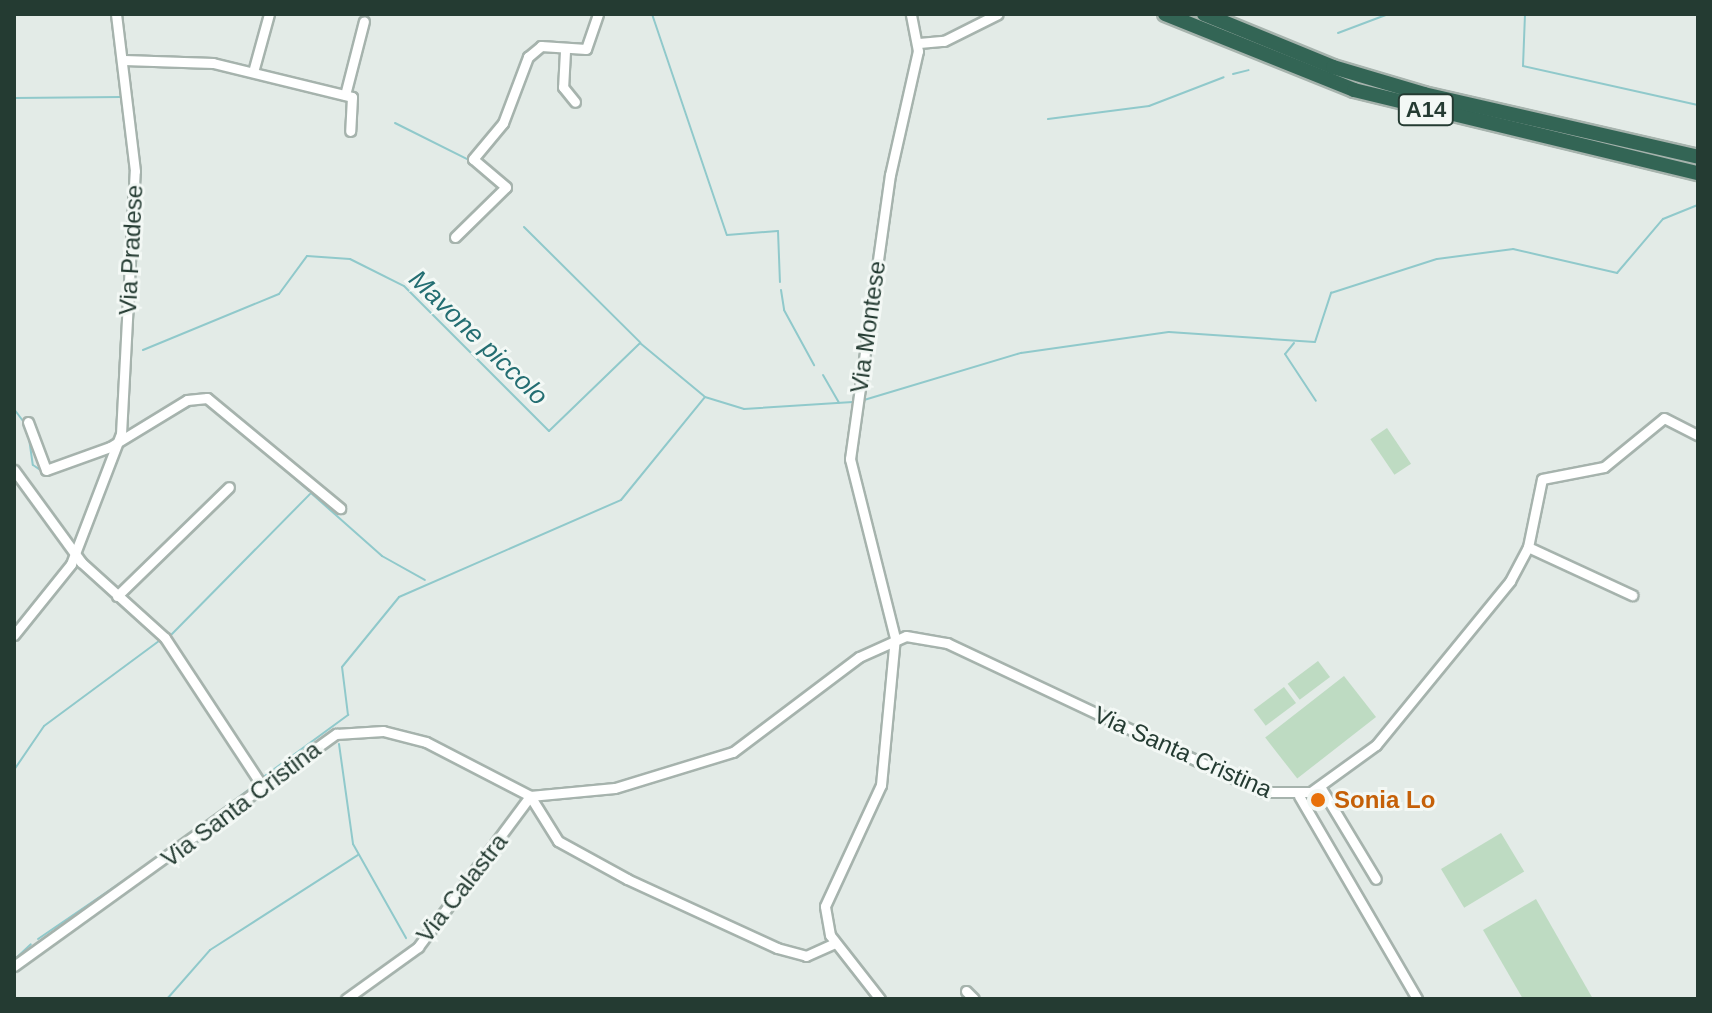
<!DOCTYPE html>
<style>
body{margin:0}
#map{position:relative;width:1712px;height:1013px;overflow:hidden;background:#e3ebe7;font-family:Arial,sans-serif}
div>[style]{position:absolute}
[style*='--x']{left:calc(var(--x)*1px);top:calc(var(--y)*1px);width:calc(var(--w)*1px);rotate:calc(var(--a)*1deg)}
.green>*{inset:0;background:#bedbc2;transform-origin:0 0}
.stream>*{height:2px;margin:-1px;padding:0 1px;transform-origin:1px;border-radius:1px;background:#90c9cb}
.roads{filter:drop-shadow(2px 0 #a6b3ad) drop-shadow(-2px 0 #a6b3ad) drop-shadow(0 2px #a6b3ad) drop-shadow(0 -2px #a6b3ad)}
.minor>*{height:9px;margin:-4.5px;padding:0 4.5px;transform-origin:4.5px;border-radius:4.5px;background:#fff}
.highway>*{height:14px;margin:-7px;padding:0 7px;transform-origin:7px;border-radius:7px;background:#336555}
.dots>*{width:22px;height:22px;translate:-50% -50%;box-sizing:border-box;border:4px solid #f3f8f5;border-radius:50%}
span{translate:-50% -50%;white-space:nowrap;text-align:center;line-height:1.15;-webkit-text-stroke:6px #f3f8f5;paint-order:stroke}
.shield-label span{padding:2px 6px;background:#f3f8f5;border:2px solid;border-radius:6px;-webkit-text-stroke-width:0}
.shield-label{font-size:22px;color:#243b32;font-weight:700}
.street-label{font-size:24px;color:#243b32}
.food-label{font-size:24px;color:#c56008;font-weight:700}
.left{translate:0 -50%;text-align:left}
.water-label{font-size:26px;color:#246e72;font-style:italic}
.frame{position:absolute;inset:0;border:16px solid #243b32;pointer-events:none}
</style>
<div id="map">
<div class="green">
<div style="left:1387px;top:428px;width:43px;height:20px;rotate:56deg"></div>
<div style="left:1318px;top:661px;width:20px;height:38px;rotate:53deg"></div>
<div style="left:1344px;top:676px;width:52px;height:100px;rotate:52deg"></div>
<div style="left:1284px;top:687px;width:20px;height:38px;rotate:53deg"></div>
<div style="left:1501px;top:833px;width:45px;height:70px;rotate:59deg"></div>
<div style="clip-path:polygon(1536px 899px,1593px 999px,1523px 999px,1483px 930px)"></div>
</div>
<div class="stream">
<div style="--x:652;--y:14;--w:233;--a:71.3"></div>
<div style="--x:727;--y:235;--w:51;--a:-4.5"></div>
<div style="--x:778;--y:231;--w:51;--a:87.8"></div>
<div style="--x:1525;--y:14;--w:52;--a:92.2"></div>
<div style="--x:1523;--y:66;--w:179;--a:12.6"></div>
<div style="--x:1338;--y:33;--w:51;--a:-20.6"></div>
<div style="--x:1233;--y:74;--w:16;--a:-14"></div>
<div style="--x:14;--y:98;--w:107;--a:-0.5"></div>
<div style="--x:1048;--y:119;--w:102;--a:-7.3"></div>
<div style="--x:1149;--y:106;--w:80;--a:-21.1"></div>
<div style="--x:395;--y:123;--w:83;--a:26.6"></div>
<div style="--x:524;--y:227;--w:163;--a:44.8"></div>
<div style="--x:781;--y:290;--w:20;--a:81"></div>
<div style="--x:784;--y:310;--w:63;--a:61.4"></div>
<div style="--x:1294;--y:343;--w:14;--a:129"></div>
<div style="--x:1285;--y:354;--w:56;--a:56.6"></div>
<div style="--x:143;--y:350;--w:147;--a:-22.4"></div>
<div style="--x:279;--y:294;--w:47;--a:-53.6"></div>
<div style="--x:307;--y:256;--w:43;--a:4"></div>
<div style="--x:350;--y:259;--w:60;--a:26.6"></div>
<div style="--x:404;--y:286;--w:205;--a:45"></div>
<div style="--x:549;--y:431;--w:127;--a:-44"></div>
<div style="--x:640;--y:343;--w:83;--a:39.6"></div>
<div style="--x:823;--y:375;--w:32;--a:60"></div>
<div style="--x:864;--y:400;--w:164;--a:-16.7"></div>
<div style="--x:1021;--y:353;--w:149;--a:-8.1"></div>
<div style="--x:1169;--y:332;--w:146;--a:3.9"></div>
<div style="--x:1315;--y:342;--w:52;--a:-71.9"></div>
<div style="--x:1331;--y:293;--w:111;--a:-17.8"></div>
<div style="--x:1437;--y:259;--w:77;--a:-7.5"></div>
<div style="--x:1513;--y:249;--w:107;--a:13"></div>
<div style="--x:1617;--y:273;--w:71;--a:-49.6"></div>
<div style="--x:1663;--y:219;--w:38;--a:-22"></div>
<div style="--x:14;--y:409;--w:15;--a:53"></div>
<div style="--x:29;--y:438;--w:27;--a:82"></div>
<div style="--x:33;--y:465;--w:14;--a:34"></div>
<div style="--x:132;--y:439;--w:73;--a:-29.4"></div>
<div style="--x:254;--y:443;--w:73;--a:41.1"></div>
<div style="--x:59;--y:470;--w:45;--a:-19.7"></div>
<div style="--x:170;--y:636;--w:201;--a:-45.4"></div>
<div style="--x:311;--y:493;--w:95;--a:41.6"></div>
<div style="--x:382;--y:556;--w:49;--a:29.2"></div>
<div style="--x:339;--y:744;--w:101;--a:82"></div>
<div style="--x:353;--y:844;--w:108;--a:60.6"></div>
<div style="--x:14;--y:770;--w:53;--a:-55.7"></div>
<div style="--x:44;--y:726;--w:143;--a:-36.5"></div>
<div style="--x:262;--y:778;--w:107;--a:-36.2"></div>
<div style="--x:348;--y:715;--w:48;--a:-97.1"></div>
<div style="--x:342;--y:667;--w:90;--a:-50.8"></div>
<div style="--x:399;--y:597;--w:242;--a:-23.6"></div>
<div style="--x:621;--y:500;--w:133;--a:-50.8"></div>
<div style="--x:705;--y:397;--w:41;--a:17.1"></div>
<div style="--x:744;--y:409;--w:109;--a:-3.7"></div>
<div style="--x:211;--y:818;--w:55;--a:-36.9"></div>
<div style="--x:38;--y:939;--w:133;--a:-34.3"></div>
<div style="--x:14;--y:960;--w:23;--a:-43"></div>
<div style="--x:167;--y:999;--w:65;--a:-48.7"></div>
<div style="--x:210;--y:950;--w:176;--a:-32.7"></div>
<div style="--x:356;--y:999;--w:66;--a:-35.1"></div>
</div>
<div class="roads">
<div class="minor">
<div style="--x:919;--y:43;--w:25;--a:-5"></div>
<div style="--x:944;--y:41;--w:60;--a:-26.6"></div>
<div style="--x:565;--y:51;--w:36;--a:93"></div>
<div style="--x:563;--y:87;--w:19;--a:51"></div>
<div style="--x:124;--y:60;--w:89;--a:1.9"></div>
<div style="--x:213;--y:63;--w:143;--a:13.7"></div>
<div style="--x:352;--y:97;--w:34;--a:93"></div>
<div style="--x:253;--y:72;--w:60;--a:-74.6"></div>
<div style="--x:345;--y:95;--w:76;--a:-75.6"></div>
<div style="--x:455;--y:237;--w:71;--a:-44.4"></div>
<div style="--x:506;--y:187;--w:43;--a:-139.7"></div>
<div style="--x:473;--y:159;--w:47;--a:-50.2"></div>
<div style="--x:503;--y:123;--w:71;--a:-69.3"></div>
<div style="--x:528;--y:57;--w:17;--a:-40"></div>
<div style="--x:541;--y:46;--w:45;--a:3.8"></div>
<div style="--x:586;--y:49;--w:37;--a:-71"></div>
<div style="--x:28;--y:422;--w:51;--a:69.4"></div>
<div style="--x:46;--y:470;--w:68;--a:-19.8"></div>
<div style="--x:110;--y:447;--w:90;--a:-31.4"></div>
<div style="--x:187;--y:400;--w:20;--a:-6"></div>
<div style="--x:207;--y:398;--w:173;--a:39.6"></div>
<div style="--x:14;--y:470;--w:114;--a:53.9"></div>
<div style="--x:81;--y:562;--w:113;--a:42.1"></div>
<div style="--x:165;--y:638;--w:178;--a:56.7"></div>
<div style="--x:1528;--y:547;--w:115;--a:24.8"></div>
<div style="--x:117;--y:596;--w:156;--a:-44.2"></div>
<div style="--x:14;--y:635;--w:91;--a:-51.2"></div>
<div style="--x:71;--y:564;--w:139;--a:-69"></div>
<div style="--x:121;--y:434;--w:263;--a:-87"></div>
<div style="--x:135;--y:171;--w:158;--a:-96.9"></div>
<div style="--x:1321;--y:788;--w:106;--a:58.9"></div>
<div style="--x:530;--y:796;--w:53;--a:58.1"></div>
<div style="--x:558;--y:841;--w:79;--a:28.8"></div>
<div style="--x:627;--y:879;--w:165;--a:24.7"></div>
<div style="--x:777;--y:948;--w:30;--a:15"></div>
<div style="--x:806;--y:956;--w:32;--a:-24"></div>
<div style="--x:1299;--y:796;--w:235;--a:59.8"></div>
<div style="--x:14;--y:966;--w:397;--a:-35.8"></div>
<div style="--x:336;--y:734;--w:47;--a:-3.7"></div>
<div style="--x:383;--y:731;--w:44;--a:14.3"></div>
<div style="--x:426;--y:742;--w:117;--a:27.4"></div>
<div style="--x:530;--y:796;--w:85;--a:-5.4"></div>
<div style="--x:615;--y:788;--w:123;--a:-17"></div>
<div style="--x:733;--y:752;--w:158;--a:-37"></div>
<div style="--x:859;--y:657;--w:51;--a:-24.1"></div>
<div style="--x:906;--y:636;--w:42;--a:9.7"></div>
<div style="--x:947;--y:643;--w:350;--a:25.2"></div>
<div style="--x:1264;--y:792;--w:47;--a:0"></div>
<div style="--x:1311;--y:792;--w:80;--a:-35.9"></div>
<div style="--x:1376;--y:745;--w:212;--a:-50.7"></div>
<div style="--x:1510;--y:581;--w:38;--a:-62"></div>
<div style="--x:1528;--y:547;--w:69;--a:-78.4"></div>
<div style="--x:1542;--y:479;--w:63;--a:-11"></div>
<div style="--x:1604;--y:467;--w:77;--a:-39.2"></div>
<div style="--x:1664;--y:418;--w:38;--a:27"></div>
<div style="--x:966;--y:991;--w:11;--a:45"></div>
<div style="--x:346;--y:999;--w:89;--a:-35.8"></div>
<div style="--x:418;--y:947;--w:188;--a:-53.4"></div>
<div style="--x:880;--y:999;--w:81;--a:-128"></div>
<div style="--x:830;--y:935;--w:29;--a:-100"></div>
<div style="--x:825;--y:906;--w:133;--a:-65.2"></div>
<div style="--x:881;--y:785;--w:148;--a:-84.6"></div>
<div style="--x:895;--y:638;--w:185;--a:-104.1"></div>
<div style="--x:850;--y:459;--w:287;--a:-82"></div>
<div style="--x:890;--y:175;--w:127;--a:-77.3"></div>
<div style="--x:918;--y:51;--w:38;--a:-101"></div>
</div>
<div class="highway">
<div style="--x:1165;--y:14;--w:204;--a:21.9"></div>
<div style="--x:1354;--y:90;--w:354;--a:13.6"></div>
<div style="--x:1204;--y:14;--w:139;--a:22.3"></div>
<div style="--x:1333;--y:67;--w:95;--a:16.5"></div>
<div style="--x:1424;--y:94;--w:281;--a:12.9"></div>
</div>
</div>
<div class="dots">
<div style="left:1318px;top:800px;background:#e8710a"></div>
</div>
<div class="shield-label">
<span style="left:1426px;top:110px">A14</span>
</div>
<div class="street-label">
<span style="left:131px;top:250px;rotate:-87deg">Via Pradese</span>
<span style="left:868px;top:327px;rotate:-82deg">Via Montese</span>
<span style="left:1183px;top:752px;rotate:24deg">Via Santa Cristina</span>
<span style="left:241px;top:804px;rotate:-37deg">Via Santa Cristina</span>
<span style="left:462px;top:888px;rotate:-52deg">Via Calastra</span>
</div>
<div class="food-label">
<span class="left" style="left:1334px;top:800px">Sonia Lo</span>
</div>
<div class="water-label">
<span style="left:478px;top:338px;rotate:44deg">Mavone piccolo</span>
</div>
<div class="frame"></div>
</div>
